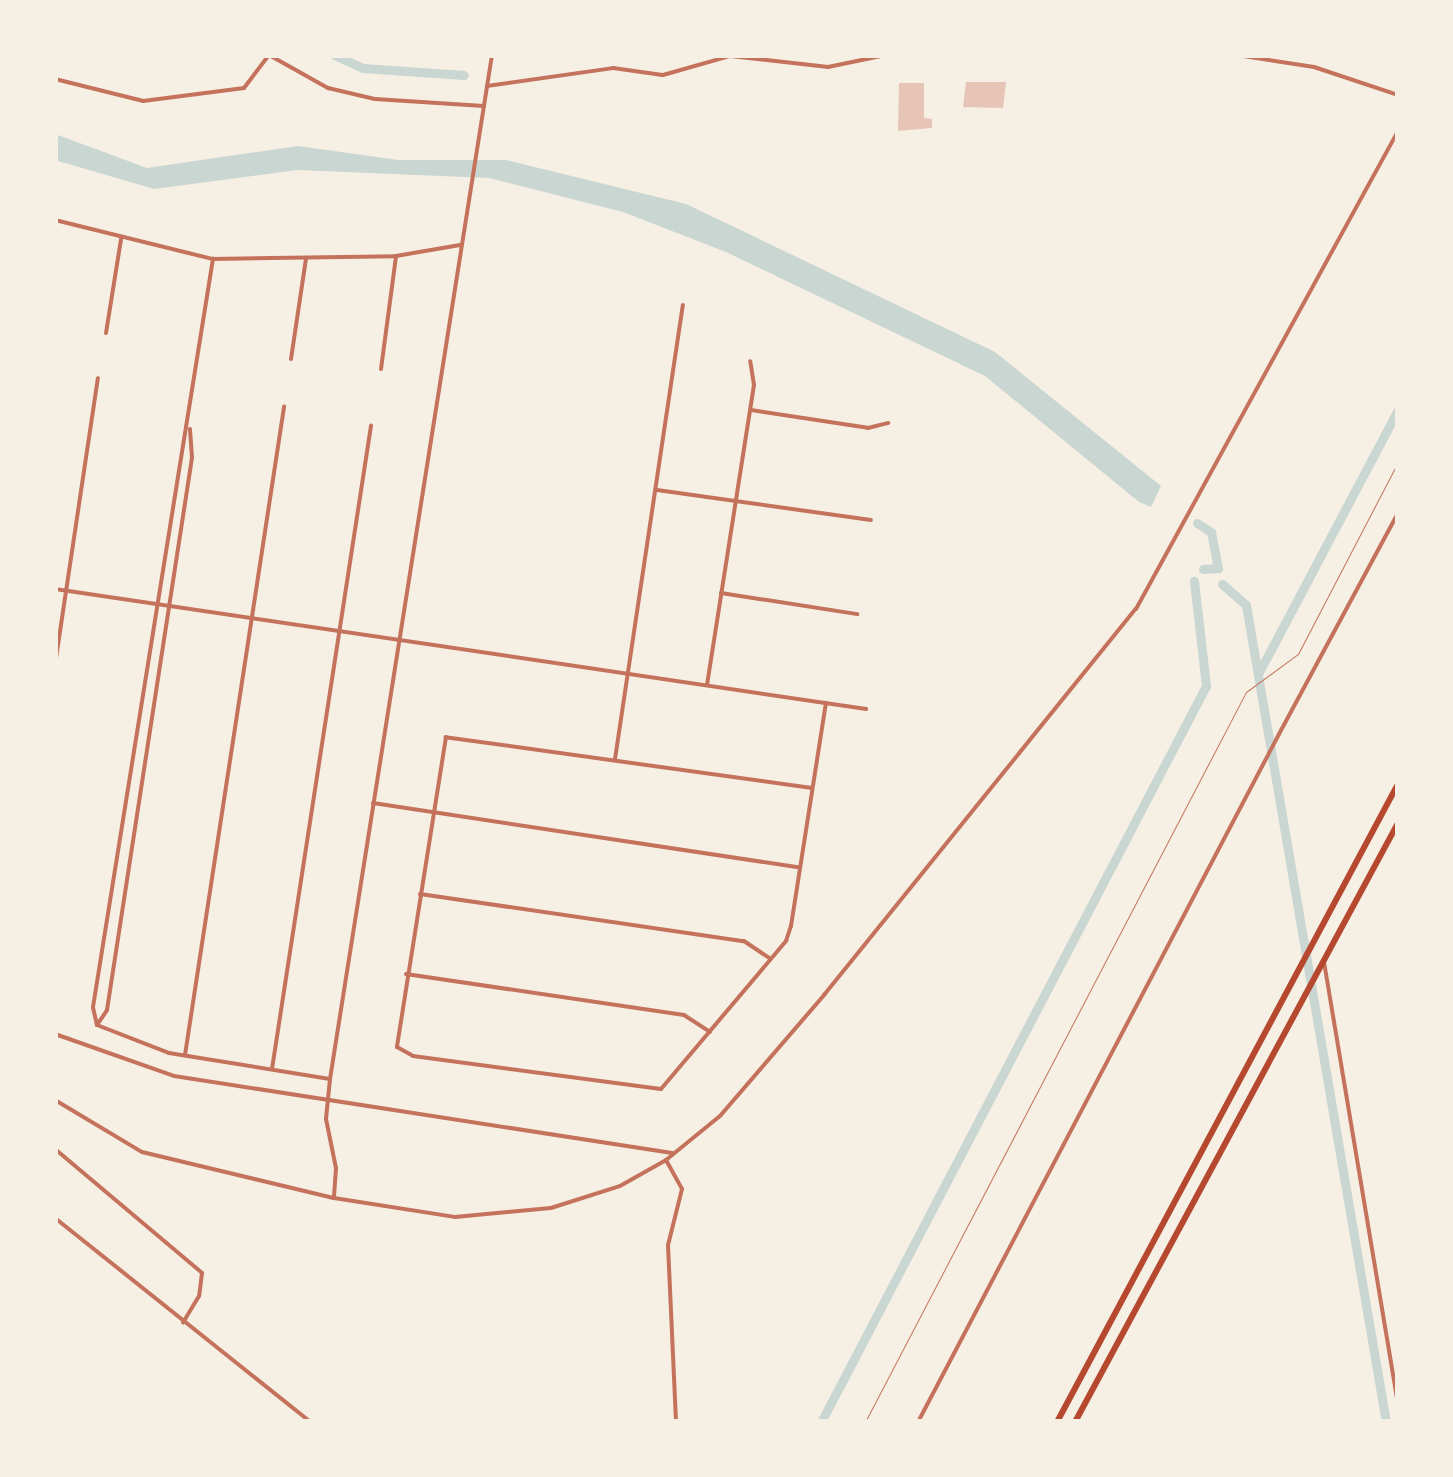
<!DOCTYPE html>
<style>
body{margin:0}
#map{position:relative;width:1453px;height:1477px;overflow:hidden;background:#f6efe4;font-family:Jost,sans-serif}
div>[style]{position:absolute}
[style*='--x']{left:calc(var(--x)*1px);top:calc(var(--y)*1px);width:calc(var(--w)*1px);rotate:calc(var(--a)*1deg)}
.water>*{inset:0;background:#c9d6d2}
.canal>*{height:9px;margin:-4.5px;padding:0 4.5px;transform-origin:4.5px;border-radius:4.5px;background:#c9d6d2}
.building>*{inset:0;background:#e6c5b7}
.service>*{height:1px;margin:-0.5px;padding:0 0.5px;transform-origin:0.5px;border-radius:0.5px;background:#c5725c}
.minor>*{height:4px;margin:-2px;padding:0 2px;transform-origin:2px;border-radius:2px;background:#c5725c}
.tertiary>*{height:4px;margin:-2px;padding:0 2px;transform-origin:2px;border-radius:2px;background:#c5725c}
.trunk>*{height:6px;margin:-3px;padding:0 3px;transform-origin:3px;border-radius:3px;background:#b5482f}
span{translate:-50% -50%;white-space:nowrap;text-align:center;line-height:1.15;-webkit-text-stroke:10px #f6efe4;paint-order:stroke}
.frame{position:absolute;inset:0;border:58px solid #f6efe4;pointer-events:none}
</style>
<div id="map">
<div class="water">
<div style="clip-path:polygon(55px 134px,147px 168px,298px 146px,398px 160px,506px 160px,686px 204px,995px 352px,1161px 486px,1151px 507px,1139px 502px,985px 376px,726px 252px,623px 212px,489px 178px,297px 170px,154px 189px,55px 160px)"></div>
</div>
<div class="canal">
<div style="--x:334;--y:55;--w:32;--a:24"></div>
<div style="--x:363;--y:68;--w:101;--a:4"></div>
<div style="--x:1197;--y:523;--w:17;--a:33"></div>
<div style="--x:1211;--y:532;--w:37;--a:79"></div>
<div style="--x:1218;--y:568;--w:15;--a:176"></div>
<div style="--x:1222;--y:584;--w:32;--a:41"></div>
<div style="--x:1246;--y:605;--w:829;--a:80.28"></div>
<div style="--x:1258;--y:674;--w:299;--a:-62.1"></div>
<div style="--x:821;--y:1422;--w:831;--a:-62.39"></div>
<div style="--x:1206;--y:686;--w:106;--a:-96.5"></div>
</div>
<div class="building">
<div style="clip-path:polygon(966px 82px,1006px 82px,1003px 108px,963px 107px)"></div>
<div style="clip-path:polygon(899px 83px,924px 83px,924px 118px,932px 119px,932px 128px,898px 131px)"></div>
</div>
<div class="service">
<div style="--x:865;--y:1422;--w:823;--a:-62.44"></div>
<div style="--x:1246;--y:692;--w:64;--a:-36.2"></div>
<div style="--x:1298;--y:654;--w:216;--a:-62.5"></div>
</div>
<div class="minor">
<div style="--x:269;--y:55;--w:68;--a:29.2"></div>
<div style="--x:328;--y:88;--w:48;--a:13.2"></div>
<div style="--x:375;--y:99;--w:109;--a:3.7"></div>
<div style="--x:1237;--y:55;--w:78;--a:8.9"></div>
<div style="--x:1314;--y:67;--w:89;--a:18.4"></div>
<div style="--x:55;--y:79;--w:91;--a:14"></div>
<div style="--x:143;--y:101;--w:102;--a:-7.3"></div>
<div style="--x:244;--y:88;--w:41;--a:-52.9"></div>
<div style="--x:487;--y:86;--w:127;--a:-8.1"></div>
<div style="--x:613;--y:68;--w:50;--a:8"></div>
<div style="--x:663;--y:75;--w:70;--a:-15.8"></div>
<div style="--x:730;--y:56;--w:99;--a:6.4"></div>
<div style="--x:828;--y:67;--w:59;--a:-11.7"></div>
<div style="--x:55;--y:220;--w:163;--a:13.9"></div>
<div style="--x:213;--y:259;--w:183;--a:-0.9"></div>
<div style="--x:396;--y:256;--w:65;--a:-9.8"></div>
<div style="--x:106;--y:333;--w:95;--a:-80.9"></div>
<div style="--x:291;--y:359;--w:101;--a:-81.5"></div>
<div style="--x:381;--y:369;--w:114;--a:-82.4"></div>
<div style="--x:751;--y:410;--w:118;--a:8.7"></div>
<div style="--x:868;--y:428;--w:21;--a:-14"></div>
<div style="--x:657;--y:490;--w:216;--a:8"></div>
<div style="--x:55;--y:589;--w:820;--a:8.42"></div>
<div style="--x:721;--y:593;--w:138;--a:8.8"></div>
<div style="--x:55;--y:665;--w:290;--a:-81.5"></div>
<div style="--x:707;--y:685;--w:304;--a:-81.1"></div>
<div style="--x:754;--y:385;--w:24;--a:-99"></div>
<div style="--x:615;--y:759;--w:459;--a:-81.5"></div>
<div style="--x:812;--y:788;--w:370;--a:-172.1"></div>
<div style="--x:446;--y:737;--w:314;--a:99"></div>
<div style="--x:397;--y:1047;--w:18;--a:29"></div>
<div style="--x:413;--y:1056;--w:250;--a:7.6"></div>
<div style="--x:661;--y:1089;--w:194;--a:-49.8"></div>
<div style="--x:786;--y:941;--w:16;--a:-72"></div>
<div style="--x:791;--y:926;--w:226;--a:-81.1"></div>
<div style="--x:373;--y:803;--w:430;--a:8.6"></div>
<div style="--x:420;--y:894;--w:327;--a:8.3"></div>
<div style="--x:744;--y:941;--w:32;--a:34"></div>
<div style="--x:1324;--y:962;--w:449;--a:80.5"></div>
<div style="--x:406;--y:974;--w:281;--a:8.4"></div>
<div style="--x:684;--y:1015;--w:31;--a:33"></div>
<div style="--x:97;--y:1025;--w:18;--a:-103"></div>
<div style="--x:93;--y:1007;--w:758;--a:-80.89"></div>
<div style="--x:97;--y:1025;--w:18;--a:-56"></div>
<div style="--x:107;--y:1010;--w:559;--a:-81.25"></div>
<div style="--x:192;--y:458;--w:29;--a:-94"></div>
<div style="--x:97;--y:1025;--w:77;--a:21.3"></div>
<div style="--x:169;--y:1053;--w:163;--a:9.2"></div>
<div style="--x:330;--y:1079;--w:40;--a:95.7"></div>
<div style="--x:326;--y:1119;--w:50;--a:78.5"></div>
<div style="--x:336;--y:1168;--w:28;--a:94"></div>
<div style="--x:55;--y:1034;--w:126;--a:19.4"></div>
<div style="--x:174;--y:1076;--w:504;--a:8.79"></div>
<div style="--x:185;--y:1055;--w:656;--a:-81.31"></div>
<div style="--x:272;--y:1069;--w:651;--a:-81.25"></div>
<div style="--x:55;--y:1100;--w:101;--a:30.9"></div>
<div style="--x:142;--y:1152;--w:197;--a:13.5"></div>
<div style="--x:334;--y:1198;--w:122;--a:8.9"></div>
<div style="--x:455;--y:1217;--w:96;--a:-5.4"></div>
<div style="--x:551;--y:1208;--w:72;--a:-17.7"></div>
<div style="--x:620;--y:1186;--w:53;--a:-29.5"></div>
<div style="--x:666;--y:1160;--w:70;--a:-39.2"></div>
<div style="--x:720;--y:1116;--w:160;--a:-49.3"></div>
<div style="--x:824;--y:995;--w:496;--a:-51.1"></div>
<div style="--x:1136;--y:609;--w:545;--a:-61.27"></div>
<div style="--x:55;--y:1149;--w:192;--a:40.1"></div>
<div style="--x:202;--y:1273;--w:23;--a:97"></div>
<div style="--x:199;--y:1296;--w:31;--a:121"></div>
<div style="--x:666;--y:1160;--w:33;--a:61"></div>
<div style="--x:682;--y:1189;--w:58;--a:104"></div>
<div style="--x:668;--y:1245;--w:177;--a:87.4"></div>
<div style="--x:55;--y:1218;--w:327;--a:38.6"></div>
<div style="--x:918;--y:1422;--w:777;--a:-62.31"></div>
</div>
<div class="tertiary">
<div style="--x:1279;--y:734;--w:251;--a:-61.7"></div>
<div style="--x:330;--y:1079;--w:1037;--a:-81.01"></div>
</div>
<div class="trunk">
<div style="--x:1057;--y:1422;--w:723;--a:-61.88"></div>
<div style="--x:1075;--y:1422;--w:681;--a:-61.67"></div>
</div>
<div class="frame"></div>
</div>
